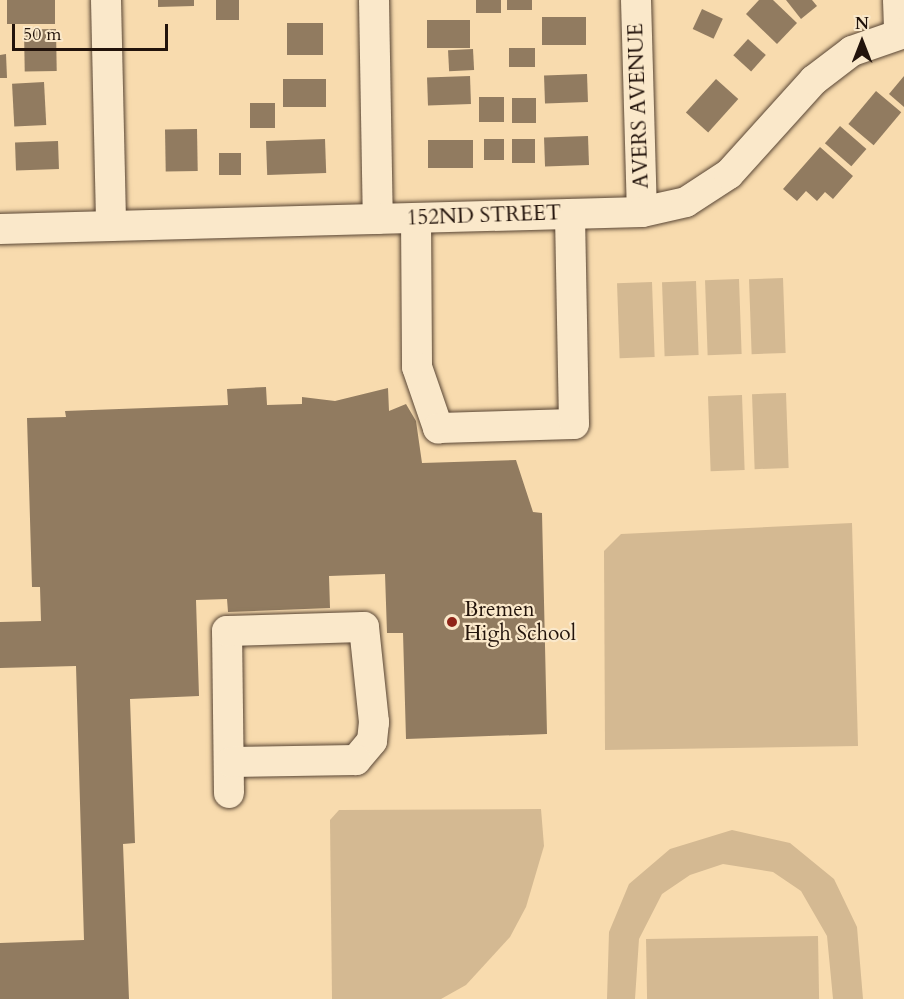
<!DOCTYPE html>
<html>
<head>
<meta charset="utf-8">
<style>
  body { margin:0 }
  #map { position:relative; width:904px; height:999px; overflow:hidden; background:#f8dbae; font-family:Cardo,serif }
  div>[style] { position:absolute }
  .green>* { inset:0; background:#d4b992; transform-origin:0 0 }
  .building>* { inset:0; background:#917b60; transform-origin:0 0 }
  .roads { filter:drop-shadow(0 0 2px #584534) drop-shadow(0 0 2px #584534) }
  .minor>* { height:30px; margin:-15px; padding:0 15px; transform-origin:15px; border-radius:15px; background:#fae8ca }
  .dots>* { width:16px; height:16px; translate:-50% -50%; box-sizing:border-box; border:3px solid #fae8ca; border-radius:50% }
  span { translate:-50% -50%; white-space:nowrap; text-align:center; line-height:1.15; -webkit-text-stroke:4.5px #fae8ca; paint-order:stroke }
  .street-label { font-size:21px; color:#22130b }
  .poi-label { font-size:21px; color:#22130b }
  .left { translate:0 -50%; text-align:left }
  .north { position:absolute; left:832px; top:12px; width:60px; height:60px; -webkit-text-stroke:4px #fae8ca; paint-order:stroke; rotate:0deg; font-size:16px; font-weight:700; line-height:24px; text-align:center; color:#22130b }
  .north::after { content:''; display:block; margin:auto; width:21px; height:27px; background:#22130b; clip-path:polygon(50% 0,100% 100%,50% 72%,0 100%) }
  .scale { position:absolute; left:12px; top:24px; width:156px; height:27px; box-sizing:border-box; border:3px solid #22130b; border-top:0; padding-left:8px; font-size:18px; line-height:21px; white-space:nowrap; color:#22130b; -webkit-text-stroke:4px #fae8ca; paint-order:stroke }
</style>
</head>
<body>
<div id="map">
  <div class="green">
    <div style="left:783px;top:278px;width:75px;height:34px;rotate:88deg"></div>
    <div style="left:739px;top:279px;width:75px;height:34px;rotate:88deg"></div>
    <div style="left:696px;top:281px;width:74px;height:34px;rotate:88deg"></div>
    <div style="left:652px;top:282px;width:75px;height:35px;rotate:88deg"></div>
    <div style="left:786px;top:393px;width:75px;height:34px;rotate:88deg"></div>
    <div style="left:742px;top:395px;width:75px;height:34px;rotate:88deg"></div>
    <div style="clip-path:polygon(852px 523px,858px 746px,605px 750px,604px 551px,621px 534px)"></div>
    <div style="clip-path:polygon(541px 809px,544px 846px,526px 907px,510px 937px,466px 985px,441px 999px,332px 999px,330px 820px,339px 810px)"></div>
    <div style="clip-path:polygon(732px 830px,790px 843px,834px 879px,857px 927px,863px 999px,833px 999px,827px 936px,801px 891px,773px 872px,723px 864px,690px 875px,662px 894px,639px 939px,635px 999px,607px 999px,609px 932px,629px 884px,670px 849px)"></div>
    <div style="left:818px;top:936px;width:63px;height:172px;rotate:89deg"></div>
  </div>
  <div class="building">
    <div style="left:7px;top:0;width:48px;height:24px"></div>
    <div style="clip-path:polygon(158px 0,194px 0,194px 6px,158px 7px)"></div>
    <div style="left:216px;top:0;width:23px;height:20px"></div>
    <div style="left:476px;top:0;width:25px;height:13px"></div>
    <div style="left:507px;top:0;width:25px;height:10px"></div>
    <div style="clip-path:polygon(759px 0,773px 0,797px 23px,777px 44px,746px 14px)"></div>
    <div style="clip-path:polygon(786px 0,812px 0,817px 6px,801px 19px)"></div>
    <div style="left:702px;top:9px;width:23px;height:22px;rotate:25deg"></div>
    <div style="left:586px;top:17px;width:28px;height:44px;rotate:90deg"></div>
    <div style="left:470px;top:20px;width:28px;height:43px;rotate:90deg"></div>
    <div style="left:287px;top:23px;width:36px;height:32px"></div>
    <div style="left:56px;top:29px;width:42px;height:32px;rotate:89deg"></div>
    <div style="left:748px;top:39px;width:24px;height:22px;rotate:42deg"></div>
    <div style="left:509px;top:48px;width:26px;height:19px"></div>
    <div style="left:473px;top:49px;width:21px;height:25px;rotate:87deg"></div>
    <div style="clip-path:polygon(6px 54px,7px 78px,0 78px,0 55px)"></div>
    <div style="left:587px;top:74px;width:28px;height:43px;rotate:88deg"></div>
    <div style="left:470px;top:76px;width:28px;height:43px;rotate:88deg"></div>
    <div style="clip-path:polygon(904px 76px,904px 107px,889px 94px)"></div>
    <div style="left:326px;top:79px;width:28px;height:43px;rotate:90deg"></div>
    <div style="left:716px;top:79px;width:30px;height:45px;rotate:42deg"></div>
    <div style="left:44px;top:82px;width:43px;height:32px;rotate:87deg"></div>
    <div style="left:876px;top:91px;width:33px;height:43px;rotate:40deg"></div>
    <div style="left:504px;top:97px;width:25px;height:25px;rotate:90deg"></div>
    <div style="left:512px;top:98px;width:24px;height:25px"></div>
    <div style="left:250px;top:103px;width:25px;height:25px"></div>
    <div style="left:840px;top:126px;width:35px;height:23px;rotate:41deg"></div>
    <div style="left:197px;top:129px;width:42px;height:32px;rotate:89deg"></div>
    <div style="left:588px;top:136px;width:29px;height:44px;rotate:88deg"></div>
    <div style="left:325px;top:139px;width:34px;height:59px;rotate:88deg"></div>
    <div style="left:504px;top:139px;width:21px;height:20px;rotate:90deg"></div>
    <div style="left:512px;top:139px;width:23px;height:24px"></div>
    <div style="left:473px;top:140px;width:28px;height:45px;rotate:90deg"></div>
    <div style="left:58px;top:141px;width:28px;height:43px;rotate:88deg"></div>
    <div style="clip-path:polygon(820px 147px,853px 176px,833px 199px,825px 192px,817px 201px,806px 191px,797px 201px,783px 189px)"></div>
    <div style="left:219px;top:153px;width:22px;height:22px"></div>
    <div style="clip-path:polygon(266px 387px,267px 405px,302px 404px,302px 397px,335px 401px,388px 388px,389px 411px,406px 404px,416px 421px,422px 463px,516px 460px,533px 512px,542px 513px,547px 734px,406px 739px,403px 633px,387px 633px,385px 574px,329px 576px,330px 608px,228px 612px,227px 599px,196px 600px,199px 696px,130px 699px,135px 843px,123px 844px,129px 999px,0 999px,0 943px,84px 940px,76px 666px,0 668px,0 622px,41px 621px,40px 587px,32px 587px,27px 418px,66px 417px,65px 411px,228px 405px,227px 389px)"></div>
  </div>
  <div class="roads">
    <div class="minor">
      <div style="left:106px;top:0;width:226px;rotate:88.7deg"></div>
      <div style="left:374px;top:0;width:219px;rotate:89deg"></div>
      <div style="left:636px;top:0;width:212px;rotate:88.4deg"></div>
      <div style="left:898px;top:0;width:33px;rotate:88deg"></div>
      <div style="left:416px;top:218px;width:149px;rotate:89.6deg"></div>
      <div style="left:417px;top:367px;width:65px;rotate:71deg"></div>
      <div style="left:438px;top:428px;width:136px;rotate:-1.7deg"></div>
      <div style="left:574px;top:424px;width:210px;rotate:-91.1deg"></div>
      <div style="left:0;top:229px;width:642px;rotate:-1.52deg"></div>
      <div style="left:642px;top:212px;width:45px;rotate:-12.8deg"></div>
      <div style="left:686px;top:202px;width:51px;rotate:-33.1deg"></div>
      <div style="left:729px;top:174px;width:127px;rotate:-47.9deg"></div>
      <div style="left:814px;top:80px;width:48px;rotate:-37.3deg"></div>
      <div style="left:852px;top:51px;width:55px;rotate:-19.1deg"></div>
      <div style="left:229px;top:793px;width:162px;rotate:-90.7deg"></div>
      <div style="left:227px;top:631px;width:137px;rotate:-1.7deg"></div>
      <div style="left:364px;top:627px;width:96px;rotate:84deg"></div>
      <div style="left:374px;top:722px;width:19px;rotate:96deg"></div>
      <div style="left:372px;top:741px;width:25px;rotate:130deg"></div>
      <div style="left:356px;top:760px;width:125px;rotate:179.1deg"></div>
    </div>
  </div>
  <div class="dots">
    <div style="left:452px;top:622px;background:#8f2418"></div>
  </div>
  <div class="street-label">
    <span style="left:639px;top:106px;rotate:-92deg">AVERS AVENUE</span>
    <span style="left:484px;top:216px;rotate:-2deg">152ND STREET</span>
  </div>
  <div class="poi-label">
    <span class="left" style="left:464px;top:622px">Bremen<br>High School</span>
  </div>
  <div class="north">N</div>
  <div class="scale">50 m</div>
</div>
</body>
</html>
